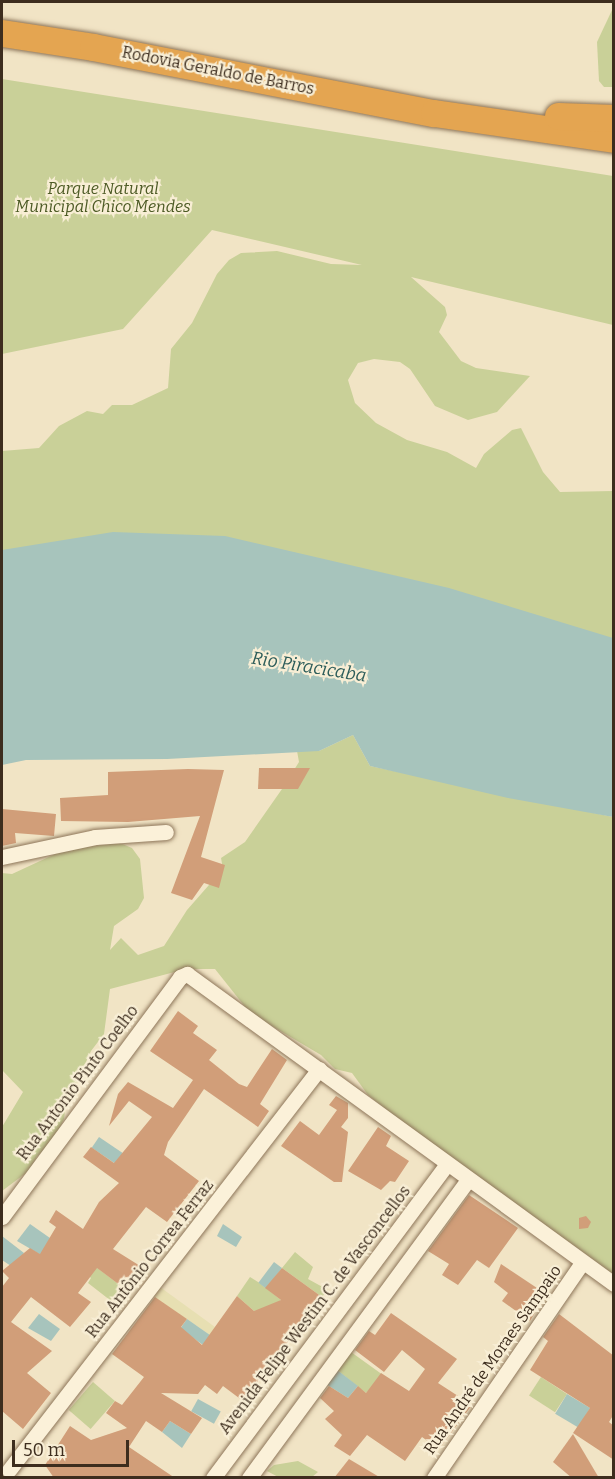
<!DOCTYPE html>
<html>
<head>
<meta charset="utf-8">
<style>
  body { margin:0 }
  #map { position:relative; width:615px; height:1479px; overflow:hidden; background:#f1e4c5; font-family:Bitter,serif }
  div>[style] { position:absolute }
  .farmland>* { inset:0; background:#e7dfb2 }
  .green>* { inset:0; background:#c9d098; transform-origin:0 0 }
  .water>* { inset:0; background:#a7c4bc; transform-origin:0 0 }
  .building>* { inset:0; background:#d19e79 }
  .roads { filter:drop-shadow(0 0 2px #8d7559) drop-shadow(0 0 2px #8d7559) }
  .street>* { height:15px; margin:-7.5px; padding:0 7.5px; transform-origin:7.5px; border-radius:7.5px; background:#fbf1d9 }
  .highway>* { height:27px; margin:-13.5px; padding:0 13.5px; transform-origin:13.5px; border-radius:13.5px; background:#e4a551 }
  span { translate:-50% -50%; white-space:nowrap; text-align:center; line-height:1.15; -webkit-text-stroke:4.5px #f8eed5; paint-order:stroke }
  .street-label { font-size:16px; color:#3d2d1e }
  .park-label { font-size:16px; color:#4c5a24; font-style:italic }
  .water-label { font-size:18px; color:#2d5d5a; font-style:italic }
  .frame { position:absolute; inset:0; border:3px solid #3d2d1e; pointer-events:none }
  .scale { position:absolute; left:12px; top:1440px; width:117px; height:27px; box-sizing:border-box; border:3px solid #3d2d1e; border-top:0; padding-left:8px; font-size:18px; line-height:21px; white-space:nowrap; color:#3d2d1e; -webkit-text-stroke:4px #f8eed5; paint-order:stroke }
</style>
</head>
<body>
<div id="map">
  <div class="farmland">
    <div style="clip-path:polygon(160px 1287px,215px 1327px,210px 1335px,153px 1296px)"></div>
  </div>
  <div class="green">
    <div style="clip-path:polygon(613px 8px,613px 87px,604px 87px,599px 81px,597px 42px)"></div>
    <div style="clip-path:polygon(2px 79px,613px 176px,613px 325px,411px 277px,445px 307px,447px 315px,439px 332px,461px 361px,476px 368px,530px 376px,497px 412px,468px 420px,435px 406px,410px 369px,400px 362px,374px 359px,358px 363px,348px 380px,355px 403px,376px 423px,407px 440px,447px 452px,476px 468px,484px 454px,512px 430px,521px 428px,543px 472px,560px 492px,613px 491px,613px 664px,2px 587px,2px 451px,39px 448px,59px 426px,87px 411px,103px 414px,112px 405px,132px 405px,168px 388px,171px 349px,192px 323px,217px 274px,229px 260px,241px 253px,277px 251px,331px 264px,362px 265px,212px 230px,123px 329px,2px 354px)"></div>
    <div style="clip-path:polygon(353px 735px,370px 766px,613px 817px,613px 1274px,393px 1115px,368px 1095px,352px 1073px,335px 1069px,321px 1055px,250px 1013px,215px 969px,186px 969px,110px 989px,104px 1034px,91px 1051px,77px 1082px,68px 1090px,64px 1119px,52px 1144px,37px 1156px,30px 1170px,2px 1191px,2px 1127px,23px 1092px,2px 1070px,2px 873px,12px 874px,66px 849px,120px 843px,132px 848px,140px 859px,144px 898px,138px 909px,114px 926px,110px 950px,121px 938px,138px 955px,164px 946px,187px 910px,223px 869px,221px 858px,245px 842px,282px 789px,299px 762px,297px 751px,319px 751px)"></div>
    <div style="clip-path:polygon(295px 1252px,313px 1267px,308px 1279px,328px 1290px,322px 1297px,282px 1268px)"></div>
    <div style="clip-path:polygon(96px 1267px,125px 1289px,115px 1304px,88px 1283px,91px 1278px,82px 1270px)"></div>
    <div style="clip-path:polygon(250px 1277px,258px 1282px,281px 1300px,269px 1309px,254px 1311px,237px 1296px)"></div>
    <div style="clip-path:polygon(344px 1347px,383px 1375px,366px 1393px,332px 1366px)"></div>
    <div style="left:541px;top:1377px;width:31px;height:22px;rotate:33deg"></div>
    <div style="left:93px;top:1382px;width:29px;height:37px;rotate:41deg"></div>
    <div style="clip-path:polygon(298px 1461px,318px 1472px,312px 1477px,280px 1478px,267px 1471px,274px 1465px)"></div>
  </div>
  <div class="water">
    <div style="clip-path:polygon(113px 532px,225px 536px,449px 588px,613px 638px,613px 817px,508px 798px,370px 766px,353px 735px,319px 751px,167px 759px,26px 760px,2px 765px,2px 550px)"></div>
    <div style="left:99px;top:1137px;width:29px;height:13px;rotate:34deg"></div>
    <div style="clip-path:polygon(30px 1224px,50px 1238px,41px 1255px,17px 1241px)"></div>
    <div style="clip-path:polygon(223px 1224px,242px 1237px,236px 1247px,217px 1236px)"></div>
    <div style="clip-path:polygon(2px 1236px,24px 1253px,14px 1268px,2px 1260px)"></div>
    <div style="left:274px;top:1262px;width:10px;height:26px;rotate:37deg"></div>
    <div style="clip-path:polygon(39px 1314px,60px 1329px,51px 1341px,28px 1328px)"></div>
    <div style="left:187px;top:1319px;width:28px;height:12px;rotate:35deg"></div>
    <div style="clip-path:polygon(332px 1366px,358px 1386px,348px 1398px,321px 1381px)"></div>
    <div style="left:567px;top:1394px;width:27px;height:23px;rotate:31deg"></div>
    <div style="left:198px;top:1399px;width:26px;height:14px;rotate:29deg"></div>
    <div style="clip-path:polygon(170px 1421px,191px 1434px,182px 1448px,162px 1432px)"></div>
  </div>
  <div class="building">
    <div style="clip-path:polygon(259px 768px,310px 768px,298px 789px,258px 789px)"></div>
    <div style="clip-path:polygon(188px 769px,224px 770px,201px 857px,225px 865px,219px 888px,204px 883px,192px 900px,171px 893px,200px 816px,128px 822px,61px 821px,60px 798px,108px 795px,108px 772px)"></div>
    <div style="clip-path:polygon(2px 809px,56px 814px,54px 836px,15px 833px,16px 843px,2px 846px)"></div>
    <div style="clip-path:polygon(178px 1011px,198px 1026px,193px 1033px,217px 1050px,209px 1060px,239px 1084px,247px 1087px,272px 1049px,287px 1060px,260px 1104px,269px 1111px,258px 1127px,204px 1089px,168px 1142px,164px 1155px,199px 1181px,167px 1222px,146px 1207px,113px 1249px,145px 1269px,125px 1289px,97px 1268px,78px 1293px,91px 1302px,70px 1327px,31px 1297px,11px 1322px,52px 1351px,27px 1373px,51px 1393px,23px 1429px,2px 1411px,2px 1287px,9px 1278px,2px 1271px,30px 1248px,40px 1254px,56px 1227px,49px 1222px,56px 1210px,83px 1229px,99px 1202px,119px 1183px,83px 1157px,91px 1147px,114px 1163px,152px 1117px,129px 1101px,109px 1126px,118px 1094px,128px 1082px,173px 1108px,193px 1080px,150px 1051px)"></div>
    <div style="clip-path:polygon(336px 1096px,348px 1103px,348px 1118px,341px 1127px,348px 1132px,342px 1182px,334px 1182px,281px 1146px,300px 1121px,319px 1135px,337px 1110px,329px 1105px)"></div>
    <div style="clip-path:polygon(378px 1127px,391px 1136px,386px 1146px,409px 1161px,395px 1182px,390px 1181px,381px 1190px,348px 1171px)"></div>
    <div style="clip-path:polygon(469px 1195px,518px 1228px,489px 1268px,477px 1260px,458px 1285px,442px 1275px,449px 1264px,428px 1251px)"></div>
    <div style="clip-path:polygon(586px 1216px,591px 1222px,588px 1228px,579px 1229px,579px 1218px)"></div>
    <div style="clip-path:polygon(501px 1264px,546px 1294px,530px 1321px,502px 1301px,508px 1293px,494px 1282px)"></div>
    <div style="clip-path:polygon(282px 1268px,322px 1297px,243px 1401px,223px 1386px,217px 1394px,205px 1385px,198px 1394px,161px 1393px,202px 1418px,191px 1434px,170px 1421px,162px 1432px,146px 1421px,129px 1447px,175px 1478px,54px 1478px,45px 1465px,70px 1426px,91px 1440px,127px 1428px,106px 1413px,115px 1401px,122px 1405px,144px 1377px,112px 1354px,155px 1297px,187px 1319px,181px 1327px,202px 1345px,237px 1296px,254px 1311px,281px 1300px,265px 1288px)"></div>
    <div style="clip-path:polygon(391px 1313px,457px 1359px,438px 1383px,472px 1405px,439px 1449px,422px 1437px,405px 1461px,367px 1435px,350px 1456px,334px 1446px,342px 1435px,325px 1419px,334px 1411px,320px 1398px,329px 1386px,348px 1398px,358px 1386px,366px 1393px,381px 1373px,409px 1391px,425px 1369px,402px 1350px,384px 1372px,355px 1350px,369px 1331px,375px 1335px)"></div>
    <div style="clip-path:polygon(559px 1314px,614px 1356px,614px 1414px,609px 1422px,614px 1426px,614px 1460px,573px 1433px,590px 1408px,530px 1370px,548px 1341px,543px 1337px)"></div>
    <div style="clip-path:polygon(573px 1434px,599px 1478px,572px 1478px,553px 1462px)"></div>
    <div style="clip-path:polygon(349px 1459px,381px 1478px,334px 1478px)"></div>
  </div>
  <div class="roads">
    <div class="street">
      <div style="left:2px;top:857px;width:95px;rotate:-12.1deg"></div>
      <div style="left:95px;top:837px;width:71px;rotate:-4deg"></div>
      <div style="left:2px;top:1217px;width:299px;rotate:-53.4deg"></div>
      <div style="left:180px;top:977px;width:8px;rotate:-23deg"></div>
      <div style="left:187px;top:974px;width:528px;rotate:35.98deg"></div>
      <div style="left:9px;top:1470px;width:507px;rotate:-52.29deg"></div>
      <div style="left:213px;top:1478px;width:390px;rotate:-53.3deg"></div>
      <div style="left:249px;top:1478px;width:370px;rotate:-53.7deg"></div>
      <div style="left:434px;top:1478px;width:261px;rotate:-55.5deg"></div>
    </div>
    <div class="highway">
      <div style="left:2px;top:33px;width:92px;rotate:8.7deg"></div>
      <div style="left:93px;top:47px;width:347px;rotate:11deg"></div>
      <div style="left:434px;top:113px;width:182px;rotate:8.2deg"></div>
      <div style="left:558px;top:116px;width:56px;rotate:2deg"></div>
    </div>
  </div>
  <div class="street-label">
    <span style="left:218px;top:71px;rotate:11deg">Rodovia Geraldo de Barros</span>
    <span style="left:78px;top:1083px;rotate:-53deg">Rua Antonio Pinto Coelho</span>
    <span style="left:150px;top:1259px;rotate:-52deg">Rua Antônio Correa Ferraz</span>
    <span style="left:315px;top:1310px;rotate:-53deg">Avenida Felipe Westim C. de Vasconcellos</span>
    <span style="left:493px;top:1360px;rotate:-55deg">Rua André de Moraes Sampaio</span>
  </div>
  <div class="park-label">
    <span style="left:103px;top:198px">Parque Natural<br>Municipal Chico Mendes</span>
  </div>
  <div class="water-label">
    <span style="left:309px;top:667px;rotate:9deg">Rio Piracicaba</span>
  </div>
  <div class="frame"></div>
  <div class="scale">50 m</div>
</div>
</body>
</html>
